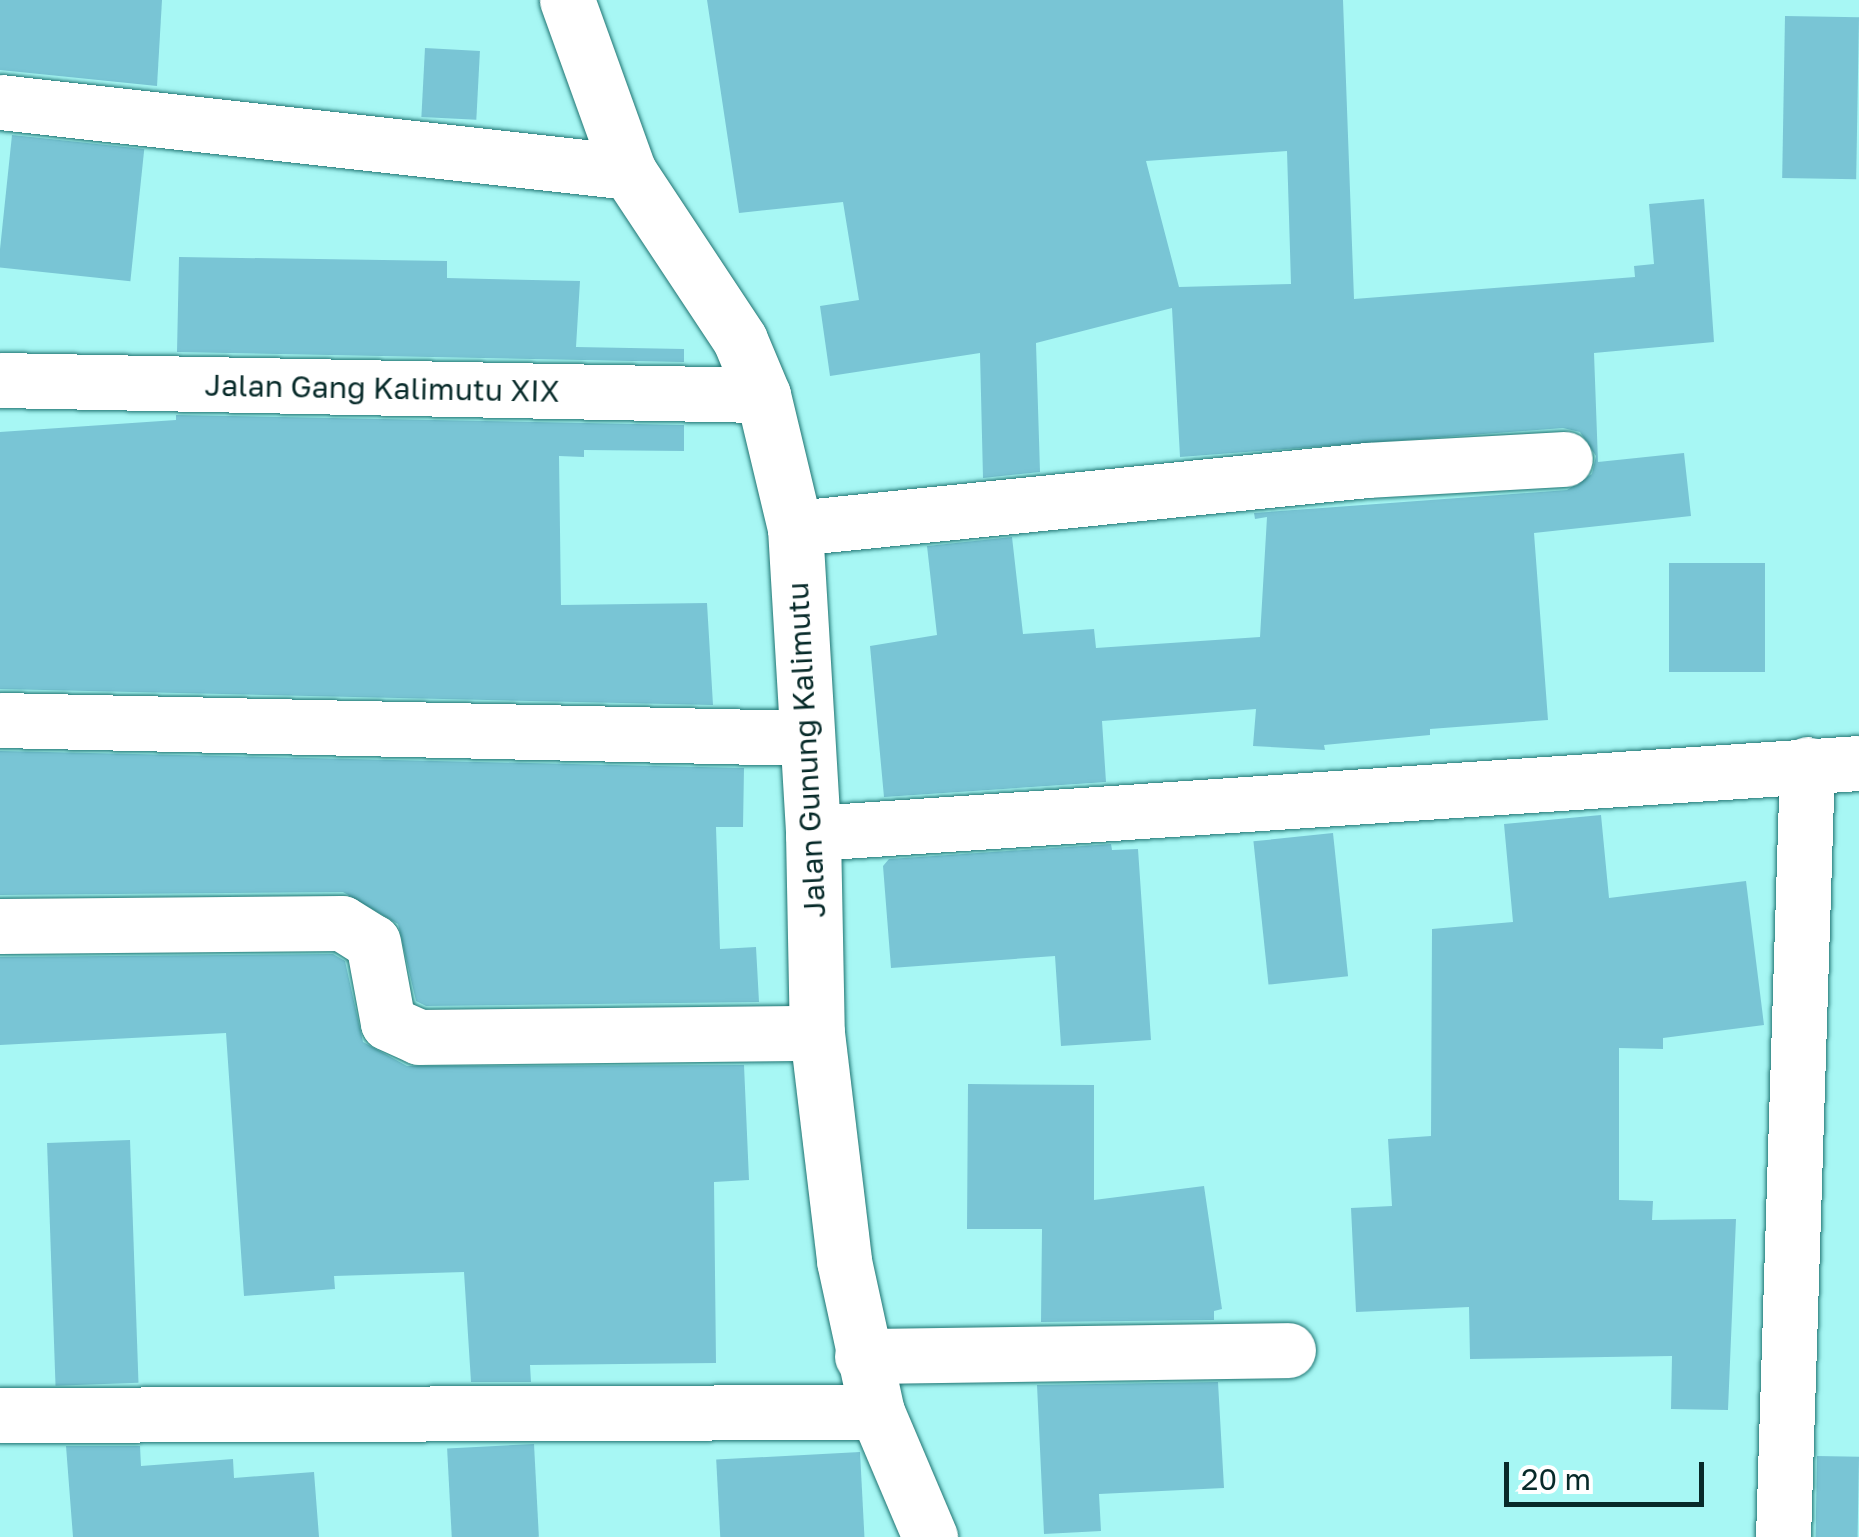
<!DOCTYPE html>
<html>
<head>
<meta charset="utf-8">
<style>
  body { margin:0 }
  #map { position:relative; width:1859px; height:1537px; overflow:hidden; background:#a7f7f4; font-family:"Golos Text",sans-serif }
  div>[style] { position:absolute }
  .building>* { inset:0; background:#79c5d5; transform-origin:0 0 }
  .roads { filter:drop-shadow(0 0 2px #1f7472) drop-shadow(0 0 2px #1f7472) }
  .street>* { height:55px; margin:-27.5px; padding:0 27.5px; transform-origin:27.5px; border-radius:27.5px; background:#fff }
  span { translate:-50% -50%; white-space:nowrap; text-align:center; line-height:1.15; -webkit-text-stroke:8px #fff; paint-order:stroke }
  .street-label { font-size:30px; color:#072a29 }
  .scale { position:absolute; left:1504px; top:1462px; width:200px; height:45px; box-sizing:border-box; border:5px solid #072a29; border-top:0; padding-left:12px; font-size:30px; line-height:35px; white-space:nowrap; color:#072a29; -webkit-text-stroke:8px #fff; paint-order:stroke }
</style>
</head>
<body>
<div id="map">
  <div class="building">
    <div style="clip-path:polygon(0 0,162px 0,157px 86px,0 70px)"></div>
    <div style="clip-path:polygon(evenodd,707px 0,1343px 0,1354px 299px,1635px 277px,1634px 266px,1654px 264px,1649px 204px,1704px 199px,1714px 342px,1594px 353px,1598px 462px,1684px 453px,1691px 516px,1534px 533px,1548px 720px,1430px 729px,1430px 735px,1324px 745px,1325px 750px,1253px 746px,1256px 709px,1102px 721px,1106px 782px,884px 797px,870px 646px,937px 635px,927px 546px,1012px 537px,1023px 634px,1094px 629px,1096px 648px,1260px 637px,1267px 517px,1255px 519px,1254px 513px,1567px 490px,1592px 474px,1596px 456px,1580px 432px,1563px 428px,1180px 457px,1172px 308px,1036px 343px,1040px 472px,983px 478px,980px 353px,830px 376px,820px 306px,859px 300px,843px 202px,739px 213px,707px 0,1287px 151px,1291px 284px,1179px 287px,1146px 161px,1287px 151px)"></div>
    <div style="left:1785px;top:16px;width:74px;height:162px;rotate:1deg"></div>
    <div style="left:425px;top:48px;width:55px;height:69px;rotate:3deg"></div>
    <div style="left:12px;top:135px;width:133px;height:133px;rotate:6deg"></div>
    <div style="clip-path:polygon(179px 257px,447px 261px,447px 278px,580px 281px,576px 347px,684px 349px,684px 362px,177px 352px)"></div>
    <div style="clip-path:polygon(176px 415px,684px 425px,684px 451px,584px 450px,584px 457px,559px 456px,561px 605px,707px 603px,713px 705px,0 689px,0 432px,176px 420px)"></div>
    <div style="left:1669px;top:563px;width:96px;height:109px"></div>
    <div style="clip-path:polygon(0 751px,744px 768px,743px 827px,716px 827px,720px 949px,756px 947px,759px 1002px,426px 1006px,416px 1001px,398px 924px,343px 892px,0 895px)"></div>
    <div style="clip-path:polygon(1601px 815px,1609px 898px,1746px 881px,1764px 1025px,1663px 1038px,1663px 1049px,1619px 1048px,1619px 1200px,1653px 1201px,1652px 1220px,1736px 1219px,1728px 1410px,1671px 1409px,1672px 1356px,1470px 1359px,1469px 1307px,1356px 1312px,1351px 1208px,1392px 1206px,1388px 1139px,1431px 1136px,1432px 929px,1513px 922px,1504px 824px)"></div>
    <div style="left:1333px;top:833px;width:144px;height:80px;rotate:84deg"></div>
    <div style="clip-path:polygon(1111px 844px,1112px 850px,1138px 849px,1151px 1040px,1061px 1046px,1055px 956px,891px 968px,883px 866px,889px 859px)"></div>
    <div style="clip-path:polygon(333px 954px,345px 961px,363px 1042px,407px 1066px,744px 1065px,749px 1180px,714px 1182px,716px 1363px,530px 1365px,531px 1382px,471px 1382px,464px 1272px,334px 1276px,335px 1289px,244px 1296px,226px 1033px,0 1045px,0 957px)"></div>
    <div style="clip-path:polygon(968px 1084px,1094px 1085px,1094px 1200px,1204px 1186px,1222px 1309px,1214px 1311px,1214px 1320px,1041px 1322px,1042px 1229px,967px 1229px)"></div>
    <div style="left:130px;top:1140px;width:243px;height:83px;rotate:88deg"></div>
    <div style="clip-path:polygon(1218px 1382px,1224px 1488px,1099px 1494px,1101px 1531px,1044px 1534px,1037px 1385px)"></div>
    <div style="left:534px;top:1444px;width:93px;height:87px;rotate:87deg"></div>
    <div style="clip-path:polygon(66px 1446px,140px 1446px,141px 1466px,233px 1459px,234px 1478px,314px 1472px,319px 1537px,73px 1537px)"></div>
    <div style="left:860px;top:1452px;width:85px;height:144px;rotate:87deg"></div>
    <div style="left:1817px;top:1456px;width:42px;height:81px;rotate:1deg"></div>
  </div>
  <div class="roads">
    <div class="street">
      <div style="left:567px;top:0;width:183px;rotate:70.2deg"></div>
      <div style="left:629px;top:172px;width:201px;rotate:56.5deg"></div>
      <div style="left:740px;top:340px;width:60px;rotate:67.3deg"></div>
      <div style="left:763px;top:395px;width:137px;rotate:76.5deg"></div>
      <div style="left:795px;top:528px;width:306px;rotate:86.6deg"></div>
      <div style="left:813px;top:833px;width:200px;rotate:88.9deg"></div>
      <div style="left:817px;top:1033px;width:230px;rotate:83.2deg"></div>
      <div style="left:844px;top:1261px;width:155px;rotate:77.7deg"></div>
      <div style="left:877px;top:1412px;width:136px;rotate:67deg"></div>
      <div style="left:0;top:102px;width:633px;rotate:6.35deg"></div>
      <div style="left:0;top:380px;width:763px;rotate:1.13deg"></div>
      <div style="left:795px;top:528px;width:575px;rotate:-5.79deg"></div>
      <div style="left:1367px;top:470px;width:198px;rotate:-3.2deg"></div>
      <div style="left:0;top:720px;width:805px;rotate:1.28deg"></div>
      <div style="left:813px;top:833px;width:1048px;rotate:-3.83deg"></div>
      <div style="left:0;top:926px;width:342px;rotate:-0.5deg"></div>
      <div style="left:342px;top:923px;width:36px;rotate:32deg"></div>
      <div style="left:373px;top:942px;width:82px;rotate:79.5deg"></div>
      <div style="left:388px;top:1023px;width:34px;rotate:24deg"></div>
      <div style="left:419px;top:1037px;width:398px;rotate:-0.6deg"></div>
      <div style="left:862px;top:1356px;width:426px;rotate:-0.8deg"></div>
      <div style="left:0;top:1415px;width:877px;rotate:-0.2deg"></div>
      <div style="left:1783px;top:1537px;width:773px;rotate:-88.22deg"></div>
    </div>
  </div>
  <div class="street-label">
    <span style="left:382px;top:388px;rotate:1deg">Jalan Gang Kalimutu XIX</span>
    <span style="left:806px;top:750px;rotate:-93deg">Jalan Gunung Kalimutu</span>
  </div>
  <div class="scale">20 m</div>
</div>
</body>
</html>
